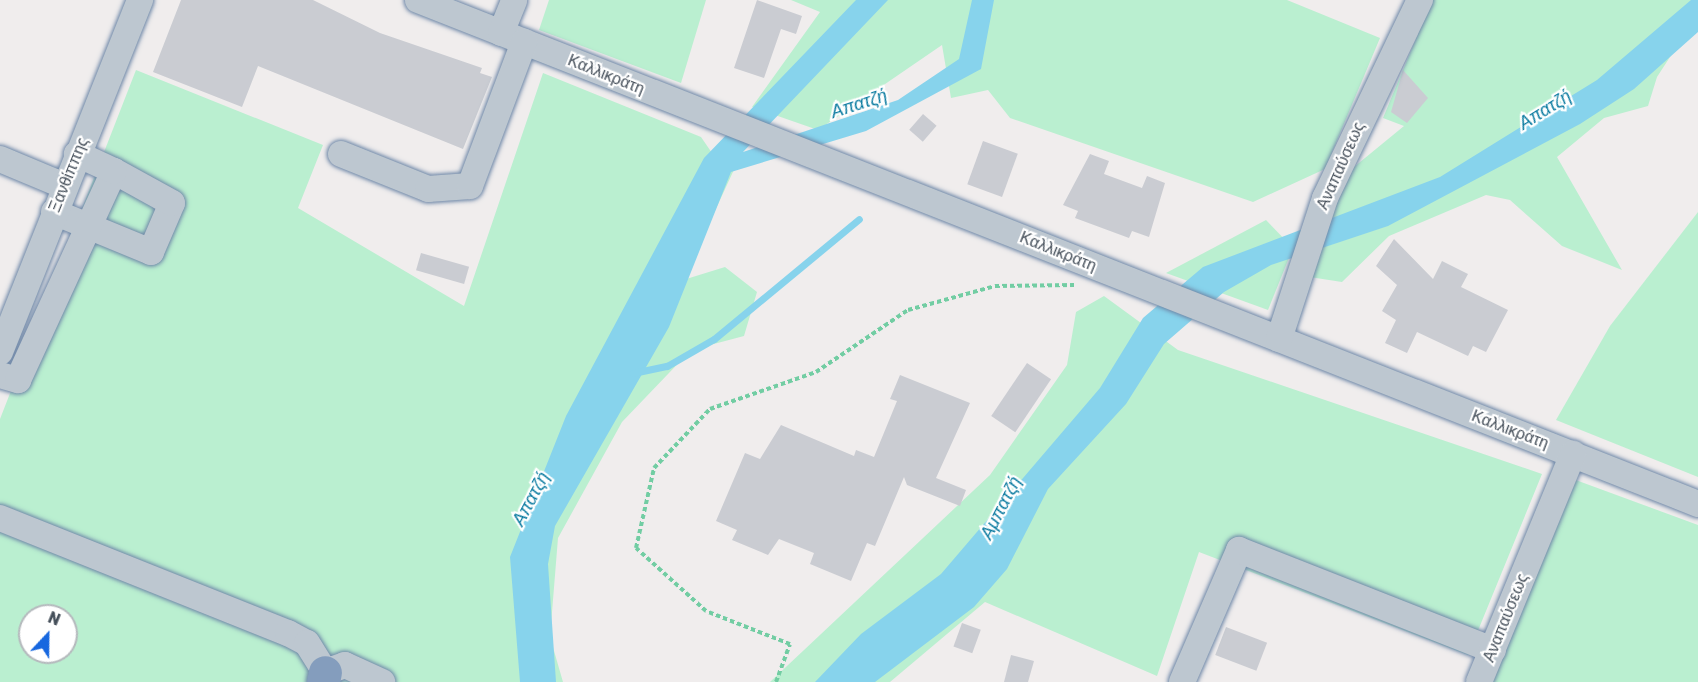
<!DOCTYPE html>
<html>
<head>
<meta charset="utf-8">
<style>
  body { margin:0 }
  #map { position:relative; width:1698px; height:682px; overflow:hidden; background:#f0eded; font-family:Rubik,sans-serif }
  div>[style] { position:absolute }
  .green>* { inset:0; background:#baefd0 }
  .water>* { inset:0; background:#87d3ec }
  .stream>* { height:7px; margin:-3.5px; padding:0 3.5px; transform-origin:3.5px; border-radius:3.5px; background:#87d3ec }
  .building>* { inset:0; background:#caccd2; transform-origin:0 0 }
  .path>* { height:4px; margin-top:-2px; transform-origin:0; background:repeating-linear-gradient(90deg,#72cda3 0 4.5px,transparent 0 7.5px) }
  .roads { filter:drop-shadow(0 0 2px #6f88a8) drop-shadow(0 0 2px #6f88a8) }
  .minor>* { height:26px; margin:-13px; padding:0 13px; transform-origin:13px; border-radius:13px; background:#bdc7d0 }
  .highway>* { height:33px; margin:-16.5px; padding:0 16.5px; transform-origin:16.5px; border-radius:16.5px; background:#849dbd }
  span { translate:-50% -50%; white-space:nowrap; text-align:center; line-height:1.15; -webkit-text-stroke:4.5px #fff; paint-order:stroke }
  .street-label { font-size:16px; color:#454f5a }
  .water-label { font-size:18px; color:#0b7ba0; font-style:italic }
  .north { position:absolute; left:18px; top:604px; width:60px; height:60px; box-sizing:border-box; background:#fff; border:2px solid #b5b9bd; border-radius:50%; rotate:22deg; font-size:16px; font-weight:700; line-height:24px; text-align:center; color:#454f5a }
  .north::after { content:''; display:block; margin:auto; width:21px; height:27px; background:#1767df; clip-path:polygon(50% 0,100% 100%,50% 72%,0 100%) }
</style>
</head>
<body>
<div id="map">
  <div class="green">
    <div style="clip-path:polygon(549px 0,706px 0,681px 83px,539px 30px)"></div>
    <div style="clip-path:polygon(791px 0,1287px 0,1380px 38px,1325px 169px,1253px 202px,1010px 118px,988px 90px,951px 98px,942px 45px,818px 130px,752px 107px,820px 12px)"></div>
    <div style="clip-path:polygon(1432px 0,1698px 0,1694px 20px,1657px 77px,1648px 106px,1604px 118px,1557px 157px,1622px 270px,1562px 246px,1510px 200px,1486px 195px,1389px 236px,1342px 282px,1303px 276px,1354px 167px,1404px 126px,1383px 118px)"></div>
    <div style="clip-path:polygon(evenodd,136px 70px,323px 145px,298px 208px,464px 306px,543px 73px,701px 137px,712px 153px,738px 161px,683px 280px,725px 267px,757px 292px,744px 336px,691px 350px,622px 422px,558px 538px,550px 637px,563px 682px,0 682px,0 419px,136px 70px,30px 616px,66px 616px,66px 652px,30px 652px,30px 616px)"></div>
    <div style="clip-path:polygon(1698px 212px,1698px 477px,1556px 420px,1610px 326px)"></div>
    <div style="clip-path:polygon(1266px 220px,1293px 248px,1268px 310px,1166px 273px)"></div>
    <div style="clip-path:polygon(1104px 296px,1178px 350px,1542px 474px,1468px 655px,1199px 552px,1157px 676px,985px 602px,890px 682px,770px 682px,990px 475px,1067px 365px,1076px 312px)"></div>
    <div style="clip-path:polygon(1573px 479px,1698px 525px,1698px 682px,1493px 682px)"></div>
  </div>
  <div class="water">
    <div style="clip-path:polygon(856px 0,888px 0,743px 152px,898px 100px,959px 59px,972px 0,994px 0,981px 69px,866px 131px,731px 172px,669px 327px,555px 526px,548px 564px,556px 682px,520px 682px,510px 557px,566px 416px,704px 158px)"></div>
    <div style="clip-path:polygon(1691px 0,1698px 0,1698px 32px,1634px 89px,1580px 124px,1388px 226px,1271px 265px,1224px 292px,1164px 344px,1126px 404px,1048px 489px,1007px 569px,974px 607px,875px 682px,815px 682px,861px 634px,941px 574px,1100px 388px,1143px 318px,1203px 267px,1440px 177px,1597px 80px)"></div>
  </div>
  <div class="stream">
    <div style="left:633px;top:373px;width:35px;rotate:-12deg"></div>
    <div style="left:667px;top:366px;width:54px;rotate:-29.9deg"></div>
    <div style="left:714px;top:339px;width:188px;rotate:-39.6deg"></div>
  </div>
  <div class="building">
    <div style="clip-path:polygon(181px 0,313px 0,380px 33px,482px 68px,480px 73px,492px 77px,463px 149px,258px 66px,242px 107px,153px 72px)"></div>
    <div style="clip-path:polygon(757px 0,802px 16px,796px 34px,781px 29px,764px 78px,734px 68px)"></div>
    <div style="clip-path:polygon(1403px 70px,1428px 98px,1407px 123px,1391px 112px)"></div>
    <div style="left:923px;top:114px;width:18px;height:21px;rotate:41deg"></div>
    <div style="left:983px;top:141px;width:37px;height:46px;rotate:20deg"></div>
    <div style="clip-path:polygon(1090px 154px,1109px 161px,1104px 174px,1142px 188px,1147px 176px,1165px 183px,1149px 237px,1132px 231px,1129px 238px,1075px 218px,1078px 211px,1063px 205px)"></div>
    <div style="clip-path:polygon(1394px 239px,1433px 279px,1442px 261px,1468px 274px,1461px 287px,1508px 310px,1486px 352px,1473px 346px,1468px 356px,1417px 332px,1407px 353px,1385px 343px,1396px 320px,1382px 311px,1397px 285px,1376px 266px)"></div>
    <div style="left:421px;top:253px;width:50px;height:18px;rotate:16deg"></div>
    <div style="left:1027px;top:363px;width:29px;height:64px;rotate:34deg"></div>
    <div style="clip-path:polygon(900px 375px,970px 403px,936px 478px,966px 490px,960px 506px,907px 485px,904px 477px,875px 546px,867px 543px,851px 581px,810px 564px,814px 553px,779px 539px,768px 555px,732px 540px,737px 530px,716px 521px,745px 453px,760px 459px,781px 425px,854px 456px,856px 450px,874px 457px,897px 401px,890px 399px)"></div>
    <div style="left:962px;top:623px;width:20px;height:25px;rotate:20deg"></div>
    <div style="left:1226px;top:627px;width:44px;height:30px;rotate:21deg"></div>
    <div style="clip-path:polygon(1011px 655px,1034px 661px,1028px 682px,1004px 682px)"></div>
  </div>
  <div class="path">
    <div style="left:776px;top:682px;width:40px;rotate:-69.8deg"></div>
    <div style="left:790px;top:644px;width:90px;rotate:-158.6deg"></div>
    <div style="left:706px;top:611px;width:94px;rotate:-138deg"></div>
    <div style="left:636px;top:548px;width:82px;rotate:-77.3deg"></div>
    <div style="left:654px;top:468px;width:81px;rotate:-46.5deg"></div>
    <div style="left:710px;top:409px;width:112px;rotate:-19.2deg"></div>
    <div style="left:816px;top:372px;width:111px;rotate:-34deg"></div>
    <div style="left:908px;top:310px;width:90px;rotate:-15.4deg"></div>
    <div style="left:995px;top:286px;width:79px;rotate:-0.7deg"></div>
  </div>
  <div class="roads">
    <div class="minor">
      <div style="left:418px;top:0;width:1376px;rotate:21.49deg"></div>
      <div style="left:501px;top:33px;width:35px;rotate:-68deg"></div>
      <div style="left:341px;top:154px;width:94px;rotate:21.9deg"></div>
      <div style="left:428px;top:189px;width:42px;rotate:-4.1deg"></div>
      <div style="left:470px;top:186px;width:154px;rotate:-69.4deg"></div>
      <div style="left:0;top:159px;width:70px;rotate:22.6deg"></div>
      <div style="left:54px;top:212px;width:105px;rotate:22.4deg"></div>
      <div style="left:151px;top:252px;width:53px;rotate:-66.8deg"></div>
      <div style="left:172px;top:203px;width:66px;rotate:-151.1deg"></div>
      <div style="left:1279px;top:339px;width:148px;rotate:-71.9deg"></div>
      <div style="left:1325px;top:198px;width:220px;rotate:-64.4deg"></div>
      <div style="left:0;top:352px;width:379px;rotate:-68.3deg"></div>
      <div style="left:0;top:375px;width:19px;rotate:16deg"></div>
      <div style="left:18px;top:380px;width:230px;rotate:-65.3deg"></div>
      <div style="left:114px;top:171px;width:41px;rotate:-155.3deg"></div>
      <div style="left:0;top:518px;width:310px;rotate:21.8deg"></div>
      <div style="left:288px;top:633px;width:21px;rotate:28deg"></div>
      <div style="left:307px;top:643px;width:34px;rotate:58deg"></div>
      <div style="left:325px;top:672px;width:21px;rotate:-19deg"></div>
      <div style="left:345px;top:665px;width:41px;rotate:24.7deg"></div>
      <div style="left:1182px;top:682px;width:144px;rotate:-66.6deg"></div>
      <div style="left:1239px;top:550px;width:273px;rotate:21.5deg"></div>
      <div style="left:1479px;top:682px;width:247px;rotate:-67.6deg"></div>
    </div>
    <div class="highway">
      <div style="left:323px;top:682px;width:10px;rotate:-79deg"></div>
    </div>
  </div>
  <div class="street-label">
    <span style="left:606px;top:75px;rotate:22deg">Καλλικράτη</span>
    <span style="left:1341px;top:166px;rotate:-66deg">Αναπαύσεως</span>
    <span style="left:69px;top:175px;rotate:-68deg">Ξανθίππης</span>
    <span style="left:1058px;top:252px;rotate:22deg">Καλλικράτη</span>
    <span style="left:1510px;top:430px;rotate:21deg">Καλλικράτη</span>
    <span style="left:1506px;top:618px;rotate:-68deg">Αναπαύσεως</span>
  </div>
  <div class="water-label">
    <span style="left:859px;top:104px;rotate:-18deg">Απατζή</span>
    <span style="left:1545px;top:110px;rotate:-32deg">Απατζή</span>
    <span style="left:531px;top:499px;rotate:-62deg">Απατζή</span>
    <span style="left:1001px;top:508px;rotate:-63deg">Αμπατζή</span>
  </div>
  <div class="north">N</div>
</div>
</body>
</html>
